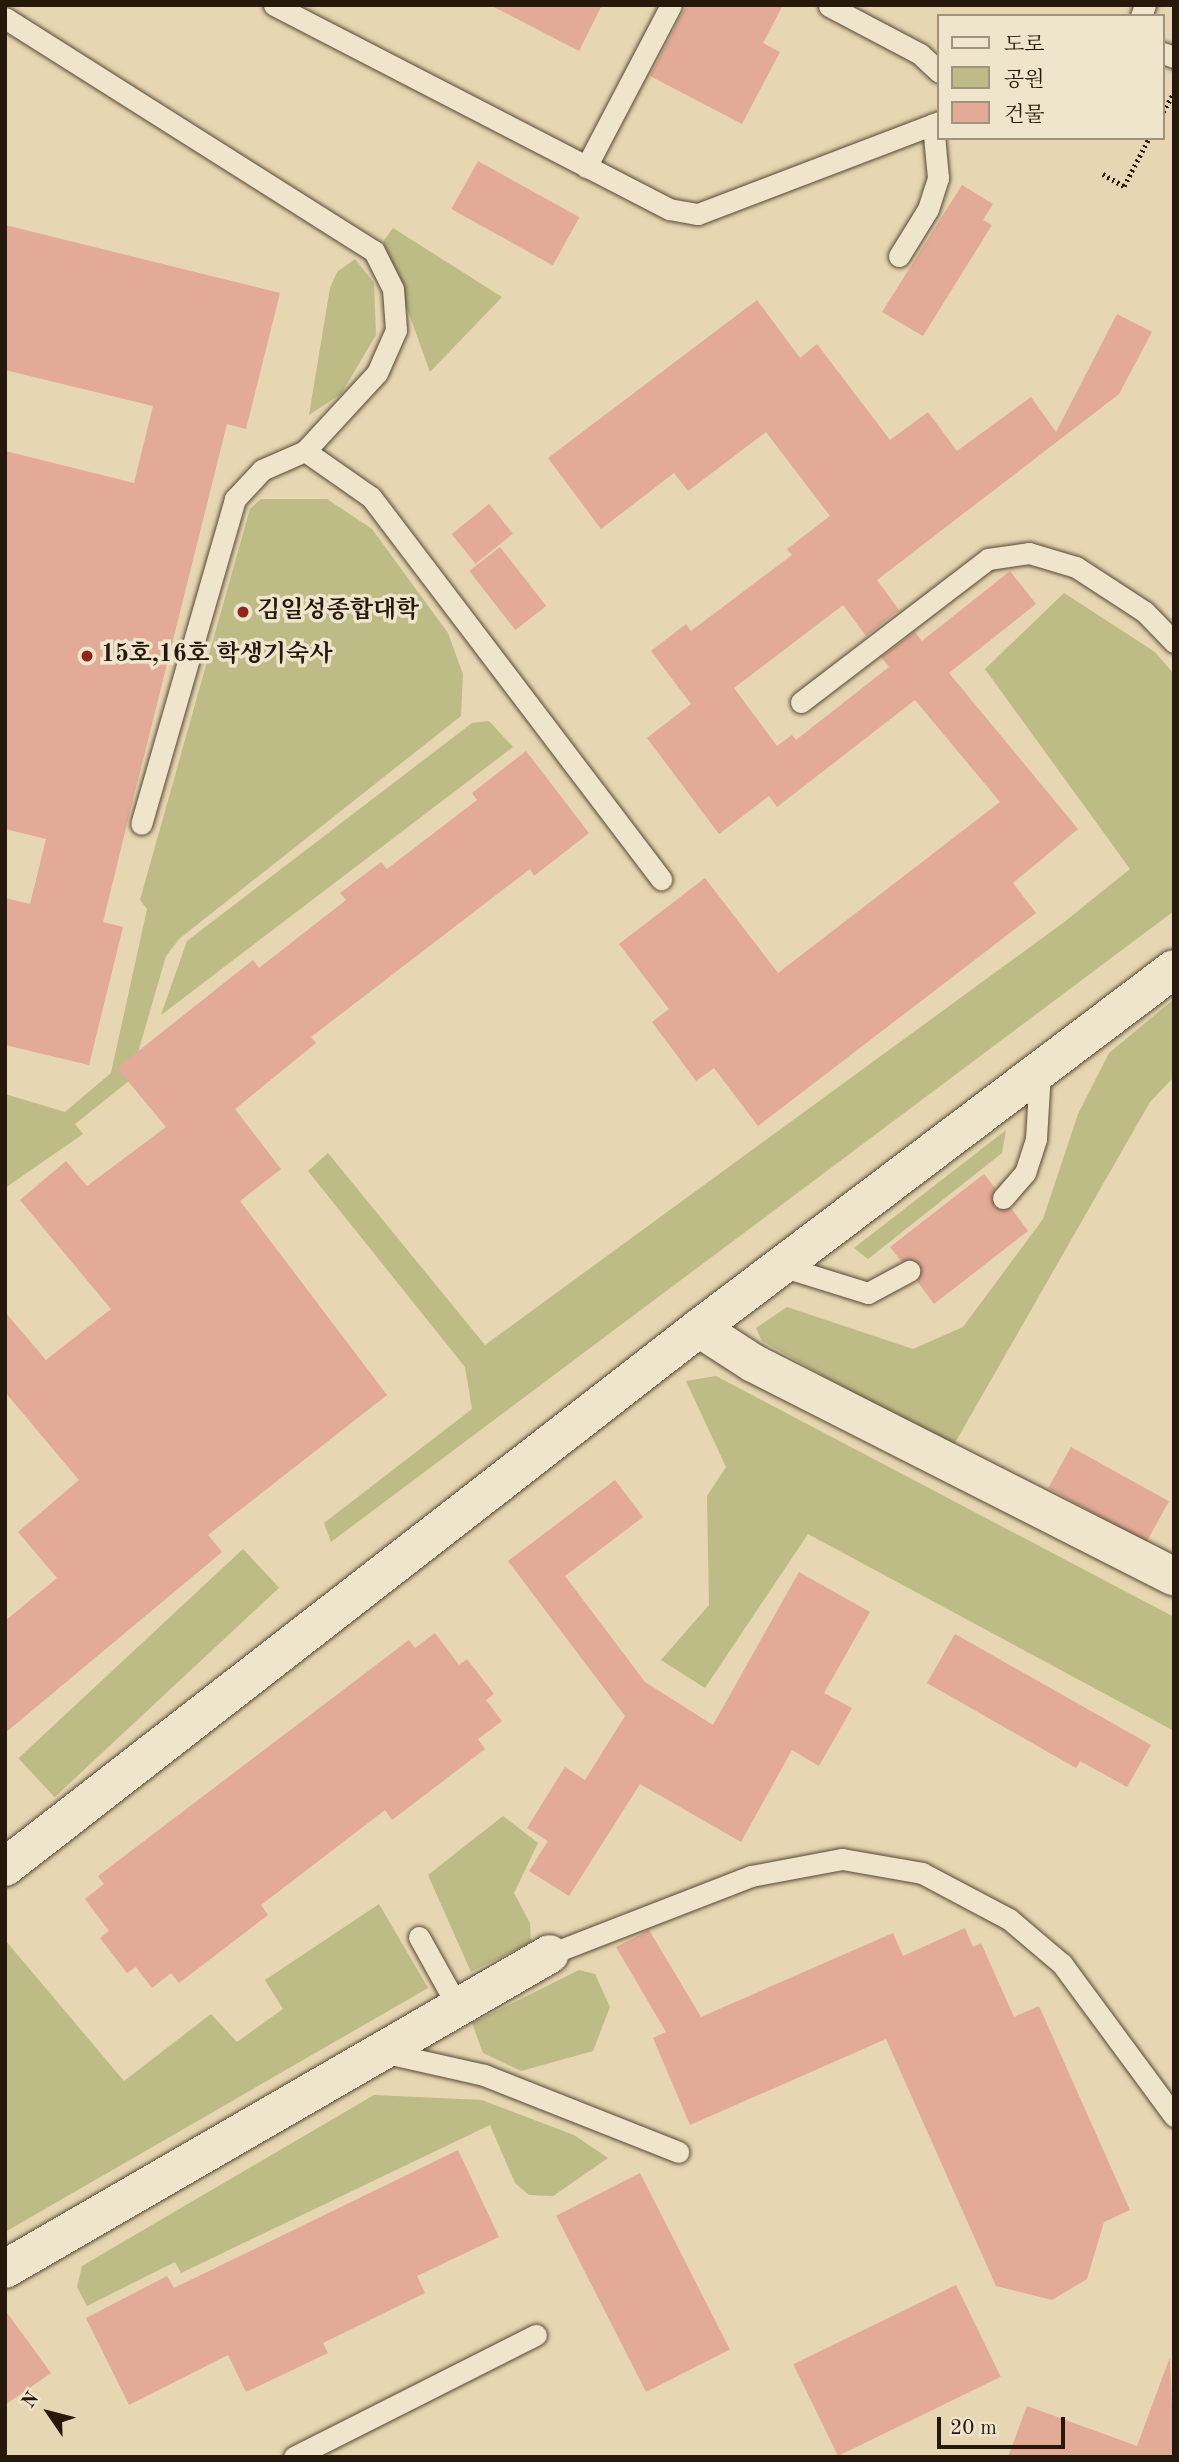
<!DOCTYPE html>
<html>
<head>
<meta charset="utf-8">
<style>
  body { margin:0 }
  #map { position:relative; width:1179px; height:2462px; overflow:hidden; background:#e6d6b1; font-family:"Old Standard TT","Noto Serif KR",serif }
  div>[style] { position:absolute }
  .green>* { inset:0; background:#bdbb86; transform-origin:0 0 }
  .building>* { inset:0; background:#e3aa97; transform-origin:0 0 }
  .path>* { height:4.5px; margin-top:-2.25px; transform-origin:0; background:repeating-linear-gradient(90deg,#26180b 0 2px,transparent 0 5.5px) }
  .roads { filter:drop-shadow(0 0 2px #564834) drop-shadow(0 0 2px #564834) }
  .lane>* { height:21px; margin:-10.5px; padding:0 10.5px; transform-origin:10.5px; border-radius:10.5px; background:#efe4cc }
  .street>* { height:38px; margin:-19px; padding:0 19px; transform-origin:19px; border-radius:19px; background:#efe4cc }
  .dots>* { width:19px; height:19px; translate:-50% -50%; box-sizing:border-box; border:4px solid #efe4cc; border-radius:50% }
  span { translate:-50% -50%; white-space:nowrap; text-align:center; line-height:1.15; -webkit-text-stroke:7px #efe4cc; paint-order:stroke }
  .poi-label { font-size:24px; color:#26180b; font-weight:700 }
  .left { translate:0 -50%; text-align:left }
  .frame { position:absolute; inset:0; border:7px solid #26180b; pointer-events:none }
  .legend { position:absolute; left:937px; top:14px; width:228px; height:126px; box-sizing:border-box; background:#efe4cc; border:2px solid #9f927f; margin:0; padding:9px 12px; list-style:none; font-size:21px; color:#26180b }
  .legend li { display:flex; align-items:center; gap:14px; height:35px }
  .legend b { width:35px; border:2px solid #9f927f }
  .north { position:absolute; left:14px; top:2378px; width:70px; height:70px; -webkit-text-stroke:5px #efe4cc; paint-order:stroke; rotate:305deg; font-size:19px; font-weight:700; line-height:28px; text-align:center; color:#26180b }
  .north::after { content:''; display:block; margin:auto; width:24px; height:32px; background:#26180b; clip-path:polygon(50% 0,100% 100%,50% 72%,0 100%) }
  .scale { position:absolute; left:937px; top:2417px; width:128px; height:32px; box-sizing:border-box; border:4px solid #26180b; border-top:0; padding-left:9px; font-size:21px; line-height:24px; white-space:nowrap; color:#26180b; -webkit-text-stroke:5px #efe4cc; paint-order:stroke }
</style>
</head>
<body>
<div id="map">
  <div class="green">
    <div style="clip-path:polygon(393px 228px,502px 297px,430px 372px,383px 242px)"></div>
    <div style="clip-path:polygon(355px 259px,374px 283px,376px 335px,341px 394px,309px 415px,330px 288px,337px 272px)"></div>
    <div style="clip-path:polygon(261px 499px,327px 499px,372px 529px,448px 633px,463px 674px,461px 716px,179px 939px,166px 956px,130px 1080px,75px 1124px,83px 1134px,5px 1188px,5px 1094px,65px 1112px,111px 1073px,147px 909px,140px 900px,250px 509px)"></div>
    <div style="clip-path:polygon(1064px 593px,1155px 652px,1174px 674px,1174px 911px,331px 1542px,324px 1523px,472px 1409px,465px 1367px,308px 1171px,328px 1153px,485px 1345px,1063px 923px,1130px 869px,985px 669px)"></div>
    <div style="clip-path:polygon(489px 721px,513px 747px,161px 1015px,187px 941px,472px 723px)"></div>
    <div style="clip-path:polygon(1174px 999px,1174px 1077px,1150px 1102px,952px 1448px,762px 1341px,756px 1328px,787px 1307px,913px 1349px,963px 1327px,1043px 1219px,1078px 1114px,1109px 1053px)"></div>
    <div style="clip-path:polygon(1006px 1130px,1002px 1153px,868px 1259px,854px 1248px)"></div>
    <div style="clip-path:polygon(716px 1376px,1174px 1617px,1174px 1731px,808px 1534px,705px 1688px,661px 1660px,709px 1605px,707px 1496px,726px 1467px,686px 1381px)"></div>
    <div style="left:243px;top:1549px;width:53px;height:307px;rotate:47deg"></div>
    <div style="clip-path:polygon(503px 1816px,538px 1843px,514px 1893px,530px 1923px,531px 1942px,471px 1972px,428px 1875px)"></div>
    <div style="clip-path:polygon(379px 1904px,428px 1988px,5px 2232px,5px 1940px,124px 2081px,211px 2014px,237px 2042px,283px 2009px,265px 1980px)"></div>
    <div style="clip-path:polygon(579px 1970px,595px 1974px,610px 2007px,593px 2051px,521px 2071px,483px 2053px,472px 2023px)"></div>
    <div style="clip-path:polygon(374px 2095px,482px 2100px,574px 2135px,608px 2158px,553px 2196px,529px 2195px,515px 2183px,490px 2125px,181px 2273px,175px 2262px,87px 2306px,77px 2287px,82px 2266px)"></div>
  </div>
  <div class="building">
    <div style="clip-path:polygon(490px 5px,602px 5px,579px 51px)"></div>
    <div style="clip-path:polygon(687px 5px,783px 5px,763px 43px,780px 52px,742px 124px,650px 76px)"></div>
    <div style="left:478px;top:161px;width:116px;height:55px;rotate:29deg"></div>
    <div style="clip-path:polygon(962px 185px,993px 204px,983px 220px,992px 225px,923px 336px,882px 312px)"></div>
    <div style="clip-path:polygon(5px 225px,280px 293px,246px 429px,227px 424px,128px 820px,103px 922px,123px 927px,89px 1065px,5px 1045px,5px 898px,30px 904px,46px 839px,5px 829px,5px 451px,134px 483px,153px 406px,5px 370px)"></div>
    <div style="clip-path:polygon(757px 300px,800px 358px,817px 344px,890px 440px,928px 412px,957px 451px,1031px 397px,1056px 432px,1117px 314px,1152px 332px,1119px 394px,877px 580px,899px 610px,866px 636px,843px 605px,734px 688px,777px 746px,792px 735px,796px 740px,889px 667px,881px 657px,915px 632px,922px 641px,1010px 571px,1036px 604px,949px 673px,1078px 829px,1013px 883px,1036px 913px,758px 1126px,714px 1068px,696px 1081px,652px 1022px,669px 1009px,619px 944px,705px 878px,778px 973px,1000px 802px,915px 700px,777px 807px,769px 796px,719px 834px,647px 738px,691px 704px,651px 651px,686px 624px,691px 631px,792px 555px,787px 549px,830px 516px,766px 432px,688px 491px,674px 473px,601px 529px,548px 458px)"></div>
    <div style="left:489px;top:504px;width:38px;height:48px;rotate:51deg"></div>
    <div style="left:500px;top:547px;width:75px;height:39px;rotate:52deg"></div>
    <div style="clip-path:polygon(526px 751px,589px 833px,534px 876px,530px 869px,311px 1037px,316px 1043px,235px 1109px,281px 1169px,240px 1201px,387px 1395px,208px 1535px,222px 1552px,5px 1733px,5px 1621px,57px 1578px,18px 1532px,79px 1480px,5px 1392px,5px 1312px,46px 1360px,111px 1309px,20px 1200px,66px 1161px,87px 1186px,166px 1127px,117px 1068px,253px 960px,259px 968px,346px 900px,340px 893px,381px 862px,387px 869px,477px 800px,472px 793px)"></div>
    <div style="clip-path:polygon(984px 1174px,995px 1188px,994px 1207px,1011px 1208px,1028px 1231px,934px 1304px,917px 1281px,920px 1264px,901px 1261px,890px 1247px)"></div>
    <div style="left:1071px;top:1447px;width:112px;height:47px;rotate:29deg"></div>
    <div style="clip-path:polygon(615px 1480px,643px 1517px,565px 1576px,645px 1682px,713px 1725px,799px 1572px,870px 1612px,824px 1693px,852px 1708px,819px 1766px,792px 1750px,741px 1842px,640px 1784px,569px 1896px,529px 1871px,548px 1841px,527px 1828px,565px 1767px,585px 1780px,625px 1716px,508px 1561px)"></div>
    <div style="clip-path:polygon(435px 1633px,459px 1665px,467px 1659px,494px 1694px,486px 1700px,502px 1721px,478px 1739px,485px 1749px,392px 1820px,385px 1810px,261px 1905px,268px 1915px,179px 1983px,171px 1973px,152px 1988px,136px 1967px,127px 1973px,100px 1938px,109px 1931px,85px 1899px,104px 1884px,98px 1876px,409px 1640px,415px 1648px)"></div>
    <div style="clip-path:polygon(955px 1634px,1151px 1745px,1127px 1787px,1080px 1761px,1076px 1768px,927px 1683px)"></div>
    <div style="clip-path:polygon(965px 1928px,973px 1947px,981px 1943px,1014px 2017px,1039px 2006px,1130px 2210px,1104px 2222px,1087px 2279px,1052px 2300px,996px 2286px,886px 2039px,690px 2125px,653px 2038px,666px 2032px,616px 1947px,649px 1930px,701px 2017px,893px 1933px,903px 1956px)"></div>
    <div style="clip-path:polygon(458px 2150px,499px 2237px,417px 2276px,425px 2293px,323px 2343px,328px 2353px,246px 2392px,228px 2355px,129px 2405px,86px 2318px,167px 2276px,174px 2288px)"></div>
    <div style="left:640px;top:2173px;width:198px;height:94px;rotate:63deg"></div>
    <div style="left:956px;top:2285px;width:102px;height:181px;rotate:64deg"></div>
    <div style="clip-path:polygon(5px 2310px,51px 2373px,5px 2405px)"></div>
    <div style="clip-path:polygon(1170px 2357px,1174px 2457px,1008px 2457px,1027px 2406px,1137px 2446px)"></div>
  </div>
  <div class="path">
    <div style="left:1163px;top:112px;width:23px;rotate:-61deg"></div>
    <div style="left:1103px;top:174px;width:24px;rotate:30deg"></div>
    <div style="left:1124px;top:186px;width:54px;rotate:-62.5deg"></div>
  </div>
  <div class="roads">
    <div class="lane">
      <div style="left:274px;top:5px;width:445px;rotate:27.3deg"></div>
      <div style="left:669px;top:209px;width:29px;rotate:10deg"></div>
      <div style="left:698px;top:214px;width:258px;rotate:-20.9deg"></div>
      <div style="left:829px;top:6px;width:103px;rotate:27.8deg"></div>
      <div style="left:920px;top:54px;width:26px;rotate:43deg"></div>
      <div style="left:1141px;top:16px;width:12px;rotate:-70deg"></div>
      <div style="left:5px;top:18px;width:436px;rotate:32.3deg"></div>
      <div style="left:374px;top:251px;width:42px;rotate:63.4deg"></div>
      <div style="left:393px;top:289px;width:41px;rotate:85.8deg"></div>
      <div style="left:396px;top:330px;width:47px;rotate:113.8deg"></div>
      <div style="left:377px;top:373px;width:106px;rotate:132.7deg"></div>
      <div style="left:305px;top:451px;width:47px;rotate:156.2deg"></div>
      <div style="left:262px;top:470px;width:40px;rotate:133deg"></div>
      <div style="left:235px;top:499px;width:338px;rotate:106.1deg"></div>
      <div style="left:1163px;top:53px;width:12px;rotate:20deg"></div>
      <div style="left:586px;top:167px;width:183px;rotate:-62.3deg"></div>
      <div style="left:899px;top:256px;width:55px;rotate:-58.3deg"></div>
      <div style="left:928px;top:209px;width:33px;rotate:-72deg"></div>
      <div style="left:938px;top:178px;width:54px;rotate:-95.3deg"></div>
      <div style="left:305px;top:451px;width:80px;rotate:34.9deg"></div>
      <div style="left:371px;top:497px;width:480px;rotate:52.8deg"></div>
      <div style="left:801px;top:702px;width:235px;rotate:-37.4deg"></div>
      <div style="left:988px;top:559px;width:41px;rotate:-8.3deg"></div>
      <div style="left:1029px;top:553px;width:49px;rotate:16.6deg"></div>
      <div style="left:1076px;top:567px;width:82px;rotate:33.1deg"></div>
      <div style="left:1145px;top:612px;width:42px;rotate:46deg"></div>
      <div style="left:1003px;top:1198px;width:33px;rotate:-49deg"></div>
      <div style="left:1025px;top:1173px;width:36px;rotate:-72deg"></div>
      <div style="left:1036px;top:1139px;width:67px;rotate:-86.6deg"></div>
      <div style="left:781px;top:1266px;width:91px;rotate:17.2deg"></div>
      <div style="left:868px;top:1293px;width:47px;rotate:-28.2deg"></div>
      <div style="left:419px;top:1937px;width:80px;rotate:60.9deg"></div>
      <div style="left:550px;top:1954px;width:216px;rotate:-21.2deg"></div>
      <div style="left:751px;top:1876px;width:93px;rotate:-10.6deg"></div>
      <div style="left:842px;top:1859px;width:81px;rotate:9.9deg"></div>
      <div style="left:922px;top:1873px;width:98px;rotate:27.9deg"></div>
      <div style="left:1009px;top:1919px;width:70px;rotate:40.3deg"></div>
      <div style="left:1062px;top:1964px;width:189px;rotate:53.6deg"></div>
      <div style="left:382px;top:2052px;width:105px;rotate:12.7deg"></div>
      <div style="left:484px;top:2075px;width:209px;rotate:21.6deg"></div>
      <div style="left:294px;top:2457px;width:271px;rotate:-26.8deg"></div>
    </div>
    <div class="street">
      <div style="left:699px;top:1328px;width:64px;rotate:32.9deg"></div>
      <div style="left:753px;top:1363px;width:472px;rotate:26.9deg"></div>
      <div style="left:5px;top:1867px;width:879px;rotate:-37.83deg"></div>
      <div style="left:699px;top:1328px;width:595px;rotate:-37.08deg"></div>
      <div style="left:5px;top:2269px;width:629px;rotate:-30.03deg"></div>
    </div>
  </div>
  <div class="dots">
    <div style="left:243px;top:612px;background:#8f2418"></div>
    <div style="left:87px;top:656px;background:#8f2418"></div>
  </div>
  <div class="poi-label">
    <span class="left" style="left:257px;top:612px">김일성종합대학</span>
    <span class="left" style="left:101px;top:656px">15호,16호 학생기숙사</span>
  </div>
  <div class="frame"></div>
  <ul class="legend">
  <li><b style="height:9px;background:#efe4cc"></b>도로</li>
  <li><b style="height:19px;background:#bdbb86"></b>공원</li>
  <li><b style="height:19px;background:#e3aa97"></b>건물</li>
  </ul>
  <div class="north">N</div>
  <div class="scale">20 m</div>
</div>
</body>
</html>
